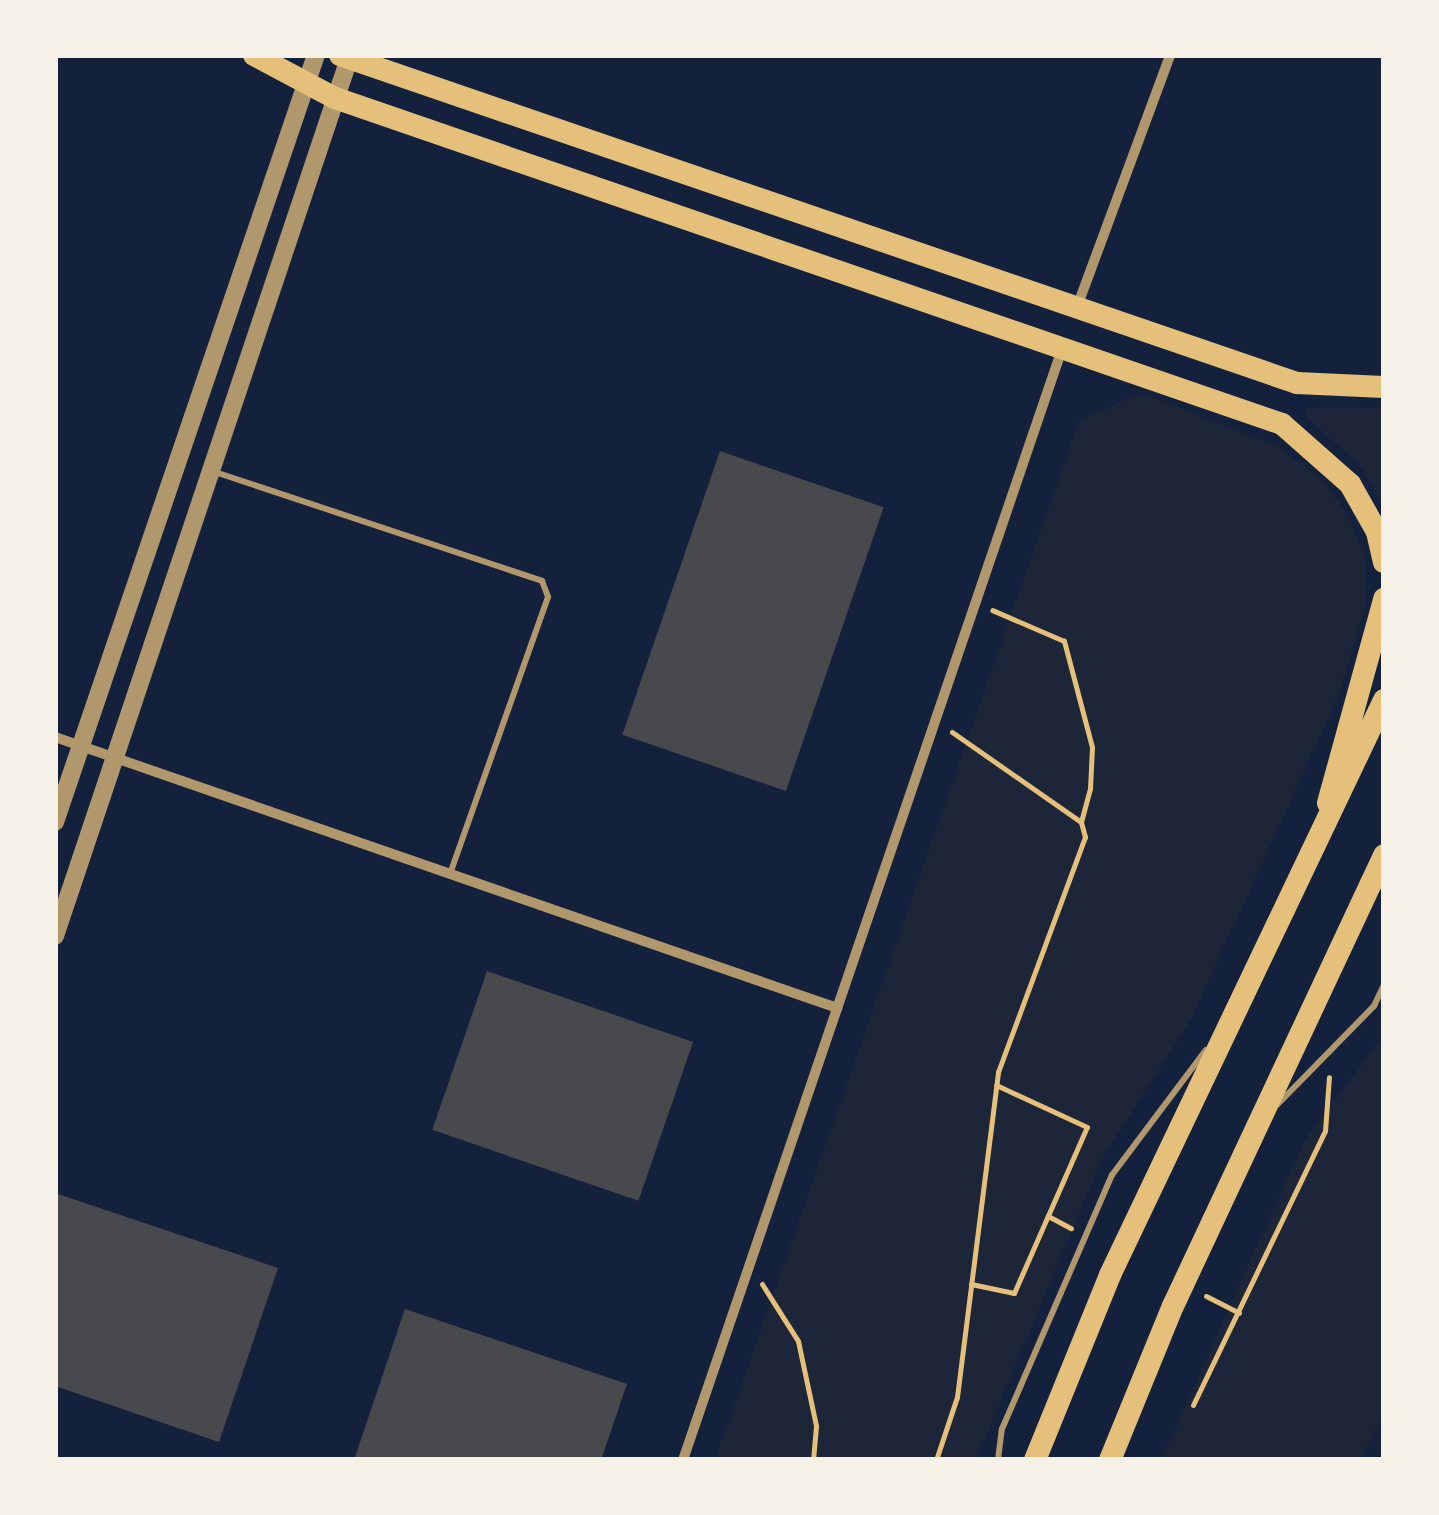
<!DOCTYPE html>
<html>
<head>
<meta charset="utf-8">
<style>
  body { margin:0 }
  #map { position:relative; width:1439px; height:1515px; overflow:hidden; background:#14213d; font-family:Bitter,serif }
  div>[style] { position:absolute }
  .green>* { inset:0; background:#1d2539 }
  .building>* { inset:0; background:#48494c; transform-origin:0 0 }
  .path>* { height:5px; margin:-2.5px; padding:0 2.5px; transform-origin:2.5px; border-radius:2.5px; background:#e5c07b }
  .service>* { height:6px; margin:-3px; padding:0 3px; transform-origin:3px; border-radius:3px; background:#b1986c }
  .minor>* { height:10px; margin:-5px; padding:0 5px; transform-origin:5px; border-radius:5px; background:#b1986c }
  .tertiary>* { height:18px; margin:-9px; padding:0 9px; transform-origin:9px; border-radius:9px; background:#b1986c }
  .primary>* { height:22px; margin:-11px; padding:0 11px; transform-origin:11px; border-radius:11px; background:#e5c07b }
  .trunk>* { height:22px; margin:-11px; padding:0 11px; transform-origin:11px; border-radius:11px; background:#e5c07b }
  span { translate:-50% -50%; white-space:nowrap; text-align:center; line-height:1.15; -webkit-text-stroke:10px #f6f1e7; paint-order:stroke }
  .frame { position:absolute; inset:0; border:58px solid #f6f1e7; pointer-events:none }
</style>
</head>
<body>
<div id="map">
  <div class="green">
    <div style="clip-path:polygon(1141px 392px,1277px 446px,1321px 478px,1347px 513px,1365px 556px,1365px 608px,1338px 697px,1191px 1019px,1102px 1159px,976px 1460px,715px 1460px,1079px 421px)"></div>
    <div style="clip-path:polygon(1321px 407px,1384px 408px,1384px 507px,1360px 465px,1308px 419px,1306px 410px)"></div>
    <div style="clip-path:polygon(1384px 1035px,1384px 1412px,1361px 1460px,1161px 1460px,1304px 1141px)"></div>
  </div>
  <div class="building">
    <div style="left:720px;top:451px;width:173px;height:300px;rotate:19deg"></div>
    <div style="left:487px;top:971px;width:218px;height:168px;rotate:19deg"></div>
    <div style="clip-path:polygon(55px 1193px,278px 1268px,219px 1442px,55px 1386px)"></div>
    <div style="clip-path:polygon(405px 1309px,627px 1384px,601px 1460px,354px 1460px)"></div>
  </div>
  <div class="path">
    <div style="left:952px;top:732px;width:157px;rotate:34.9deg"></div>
    <div style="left:1048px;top:1216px;width:26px;rotate:28deg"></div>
    <div style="left:762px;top:1284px;width:67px;rotate:57.7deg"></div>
    <div style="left:798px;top:1341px;width:87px;rotate:78deg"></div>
    <div style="left:816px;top:1426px;width:34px;rotate:95deg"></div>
    <div style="left:971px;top:1284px;width:44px;rotate:11.8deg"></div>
    <div style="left:1014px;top:1293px;width:181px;rotate:-66.3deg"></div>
    <div style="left:1087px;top:1127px;width:100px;rotate:-155.2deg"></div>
    <div style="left:1206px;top:1296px;width:37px;rotate:27deg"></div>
    <div style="left:1193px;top:1405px;width:304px;rotate:-64.3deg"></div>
    <div style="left:1325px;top:1131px;width:54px;rotate:-85.8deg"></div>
    <div style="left:936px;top:1460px;width:66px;rotate:-71.6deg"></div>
    <div style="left:957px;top:1397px;width:328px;rotate:-82.8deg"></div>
    <div style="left:998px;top:1072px;width:251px;rotate:-69.7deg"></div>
    <div style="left:1085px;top:837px;width:16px;rotate:-105deg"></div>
    <div style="left:1081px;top:822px;width:34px;rotate:-75deg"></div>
    <div style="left:1090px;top:789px;width:42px;rotate:-87.3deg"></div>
    <div style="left:1092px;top:747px;width:110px;rotate:-104.8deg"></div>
    <div style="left:1064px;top:641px;width:78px;rotate:-156.7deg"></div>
  </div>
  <div class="service">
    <div style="left:212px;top:471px;width:348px;rotate:18.4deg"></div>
    <div style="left:542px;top:581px;width:17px;rotate:69deg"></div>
    <div style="left:548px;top:597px;width:294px;rotate:109.5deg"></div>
    <div style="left:1277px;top:1105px;width:139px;rotate:-45.6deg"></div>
    <div style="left:1374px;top:1006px;width:23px;rotate:-65deg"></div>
    <div style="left:998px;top:1460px;width:31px;rotate:-83deg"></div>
    <div style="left:1002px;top:1429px;width:277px;rotate:-66.6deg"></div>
    <div style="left:1112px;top:1175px;width:156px;rotate:-53.1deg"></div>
  </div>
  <div class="minor">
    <div style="left:1077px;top:307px;width:269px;rotate:-69.7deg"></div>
    <div style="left:55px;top:737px;width:828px;rotate:19.11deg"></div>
    <div style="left:683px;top:1460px;width:1174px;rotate:-71.16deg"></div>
  </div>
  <div class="tertiary">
    <div style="left:55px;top:822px;width:810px;rotate:-71.21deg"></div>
    <div style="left:55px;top:936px;width:925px;rotate:-71.47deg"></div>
  </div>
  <div class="primary">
    <div style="left:254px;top:55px;width:92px;rotate:28deg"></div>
    <div style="left:335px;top:98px;width:1002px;rotate:19deg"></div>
    <div style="left:1282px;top:424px;width:91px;rotate:41.4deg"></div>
    <div style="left:1350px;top:484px;width:55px;rotate:60.6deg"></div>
    <div style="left:1377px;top:532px;width:31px;rotate:77deg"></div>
    <div style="left:340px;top:55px;width:1012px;rotate:18.92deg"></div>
    <div style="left:1297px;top:383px;width:87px;rotate:2.6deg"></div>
    <div style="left:1328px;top:803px;width:212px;rotate:-74.6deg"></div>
  </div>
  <div class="trunk">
    <div style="left:1035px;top:1460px;width:200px;rotate:-67.9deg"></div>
    <div style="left:1110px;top:1275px;width:637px;rotate:-64.52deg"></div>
    <div style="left:1110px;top:1460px;width:166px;rotate:-67.8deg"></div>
    <div style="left:1173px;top:1306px;width:498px;rotate:-64.9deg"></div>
  </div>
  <div class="frame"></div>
</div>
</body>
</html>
